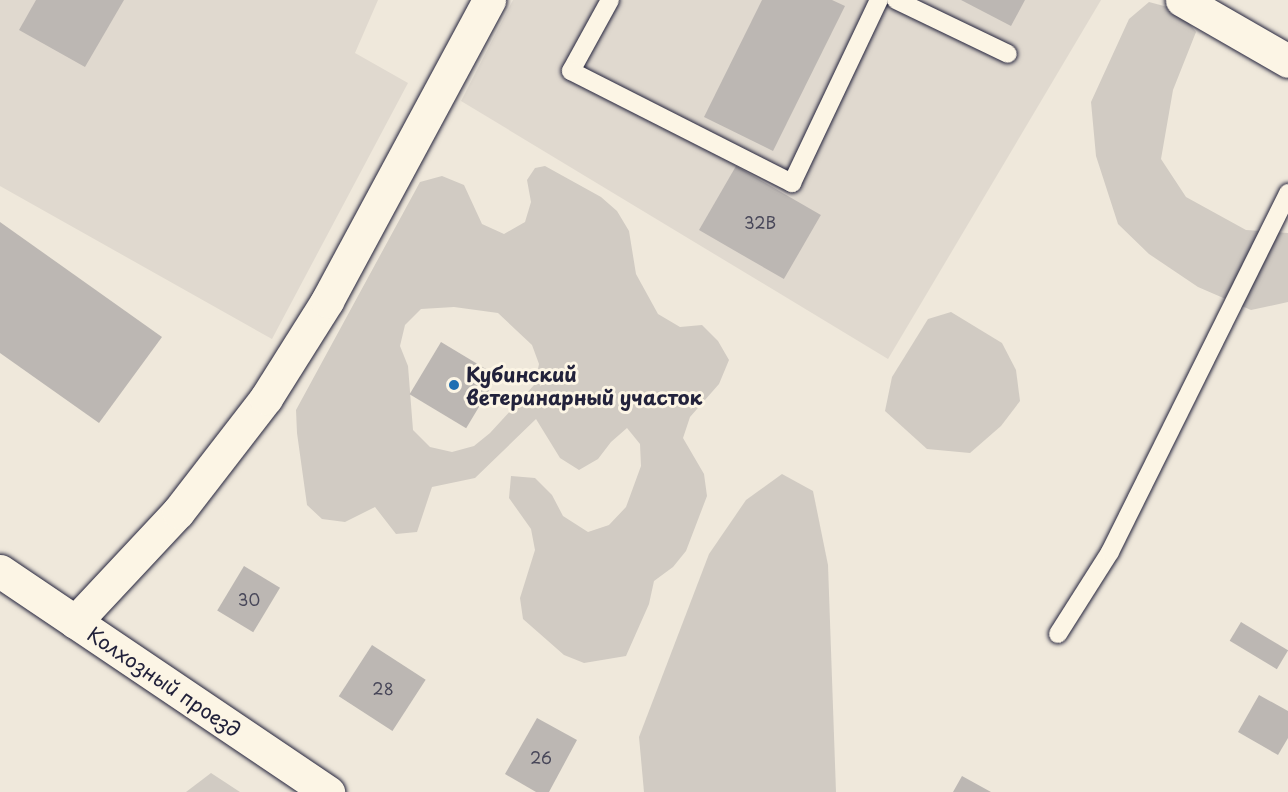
<!DOCTYPE html>
<html>
<head>
<meta charset="utf-8">
<style>
  body { margin:0 }
  #map { position:relative; width:1288px; height:792px; overflow:hidden; background:#efe8db; font-family:"Playpen Sans",sans-serif }
  div>[style] { position:absolute }
  .built>* { inset:0; background:#e0d9cf }
  .green>* { inset:0; background:#d1cbc3 }
  .building>* { inset:0; background:#bcb7b3; transform-origin:0 0 }
  .roads { filter:drop-shadow(0 0 2px #22223b) drop-shadow(0 0 2px #22223b) }
  .service>* { height:18px; margin:-9px; padding:0 9px; transform-origin:9px; border-radius:9px; background:#fcf5e5 }
  .minor>* { height:33px; margin:-16.5px; padding:0 16.5px; transform-origin:16.5px; border-radius:16.5px; background:#fcf5e5 }
  .dots>* { width:16px; height:16px; translate:-50% -50%; box-sizing:border-box; border:3px solid #fcf5e5; border-radius:50% }
  span { translate:-50% -50%; white-space:nowrap; text-align:center; line-height:1.15; -webkit-text-stroke:6px #fcf5e5; paint-order:stroke }
  .number-label { font-size:16px; color:#484759 }
  .number-label span { -webkit-text-stroke-width:0 }
  .poi-label { font-size:20px; color:#22223b; font-weight:700 }
  .left { translate:0 -50%; text-align:left }
  .street-label { font-size:20px; color:#22223b }
</style>
</head>
<body>
<div id="map">
  <div class="built">
    <div style="clip-path:polygon(0 0,378px 0,355px 53px,408px 83px,272px 339px,0 186px)"></div>
    <div style="clip-path:polygon(513px 0,1101px 0,888px 359px,461px 101px)"></div>
  </div>
  <div class="green">
    <div style="clip-path:polygon(1149px 2px,1179px 10px,1196px 32px,1173px 90px,1161px 159px,1186px 197px,1246px 230px,1288px 233px,1288px 302px,1251px 310px,1198px 287px,1149px 254px,1118px 224px,1096px 156px,1091px 102px,1129px 19px)"></div>
    <div style="clip-path:polygon(evenodd,545px 166px,601px 197px,617px 211px,629px 231px,636px 274px,658px 314px,680px 327px,702px 325px,718px 341px,729px 360px,719px 384px,690px 417px,683px 438px,704px 474px,707px 496px,686px 551px,673px 567px,654px 581px,649px 604px,626px 656px,584px 663px,564px 655px,523px 619px,520px 598px,535px 550px,531px 529px,509px 498px,511px 476px,535px 478px,552px 495px,563px 516px,588px 532px,609px 525px,626px 507px,641px 466px,640px 444px,627px 428px,611px 442px,598px 459px,579px 470px,560px 458px,536px 419px,475px 478px,432px 487px,417px 532px,396px 534px,375px 507px,345px 522px,322px 519px,307px 505px,297px 433px,296px 410px,420px 182px,442px 176px,464px 185px,482px 224px,504px 234px,525px 222px,531px 202px,527px 180px,535px 168px,545px 166px,454px 307px,498px 313px,532px 345px,539px 364px,535px 384px,490px 433px,474px 446px,452px 452px,430px 447px,413px 430px,408px 366px,400px 346px,405px 325px,421px 309px,454px 307px)"></div>
    <div style="clip-path:polygon(951px 312px,1002px 343px,1016px 370px,1020px 401px,1001px 426px,970px 453px,927px 449px,885px 411px,892px 377px,928px 319px)"></div>
    <div style="clip-path:polygon(782px 474px,813px 491px,828px 565px,836px 792px,644px 792px,639px 737px,709px 554px,746px 500px)"></div>
    <div style="clip-path:polygon(211px 773px,240px 792px,186px 792px)"></div>
  </div>
  <div class="building">
    <div style="clip-path:polygon(36px 0,124px 0,85px 67px,19px 30px)"></div>
    <div style="clip-path:polygon(762px 0,832px 0,845px 6px,773px 151px,704px 117px)"></div>
    <div style="clip-path:polygon(961px 0,1025px 0,1011px 26px)"></div>
    <div style="left:736px;top:166px;width:98px;height:74px;rotate:30deg"></div>
    <div style="clip-path:polygon(0 222px,162px 337px,99px 423px,0 353px)"></div>
    <div style="left:441px;top:342px;width:66px;height:61px;rotate:31deg"></div>
    <div style="left:244px;top:566px;width:42px;height:52px;rotate:31deg"></div>
    <div style="left:1241px;top:622px;width:55px;height:22px;rotate:31deg"></div>
    <div style="left:372px;top:645px;width:64px;height:61px;rotate:33deg"></div>
    <div style="clip-path:polygon(1259px 695px,1288px 711px,1288px 738px,1278px 755px,1238px 732px)"></div>
    <div style="clip-path:polygon(537px 718px,577px 740px,549px 792px,536px 792px,505px 774px)"></div>
    <div style="clip-path:polygon(962px 776px,991px 792px,953px 792px)"></div>
  </div>
  <div class="roads">
    <div class="service">
      <div style="left:610px;top:0;width:81px;rotate:118.8deg"></div>
      <div style="left:571px;top:71px;width:248px;rotate:26.9deg"></div>
      <div style="left:792px;top:183px;width:203px;rotate:-64.6deg"></div>
      <div style="left:896px;top:0;width:124px;rotate:25.7deg"></div>
      <div style="left:1058px;top:634px;width:97px;rotate:-57.6deg"></div>
      <div style="left:1110px;top:552px;width:401px;rotate:-63.6deg"></div>
    </div>
    <div class="minor">
      <div style="left:1182px;top:0;width:122px;rotate:29.9deg"></div>
      <div style="left:0;top:571px;width:396px;rotate:34deg"></div>
      <div style="left:75px;top:622px;width:151px;rotate:-46.9deg"></div>
      <div style="left:178px;top:512px;width:144px;rotate:-52.3deg"></div>
      <div style="left:266px;top:398px;width:115px;rotate:-57.8deg"></div>
      <div style="left:327px;top:301px;width:342px;rotate:-61.7deg"></div>
    </div>
  </div>
  <div class="dots">
    <div style="left:454px;top:385px;background:#1f6fb2"></div>
  </div>
  <div class="number-label">
    <span style="left:760px;top:222px">32В</span>
    <span style="left:249px;top:599px">30</span>
    <span style="left:383px;top:688px">28</span>
    <span style="left:541px;top:757px">26</span>
  </div>
  <div class="poi-label">
    <span class="left" style="left:466px;top:386px">Кубинский<br>ветеринарный участок</span>
  </div>
  <div class="street-label">
    <span style="left:164px;top:682px;rotate:34deg">Колхозный проезд</span>
  </div>
</div>
</body>
</html>
